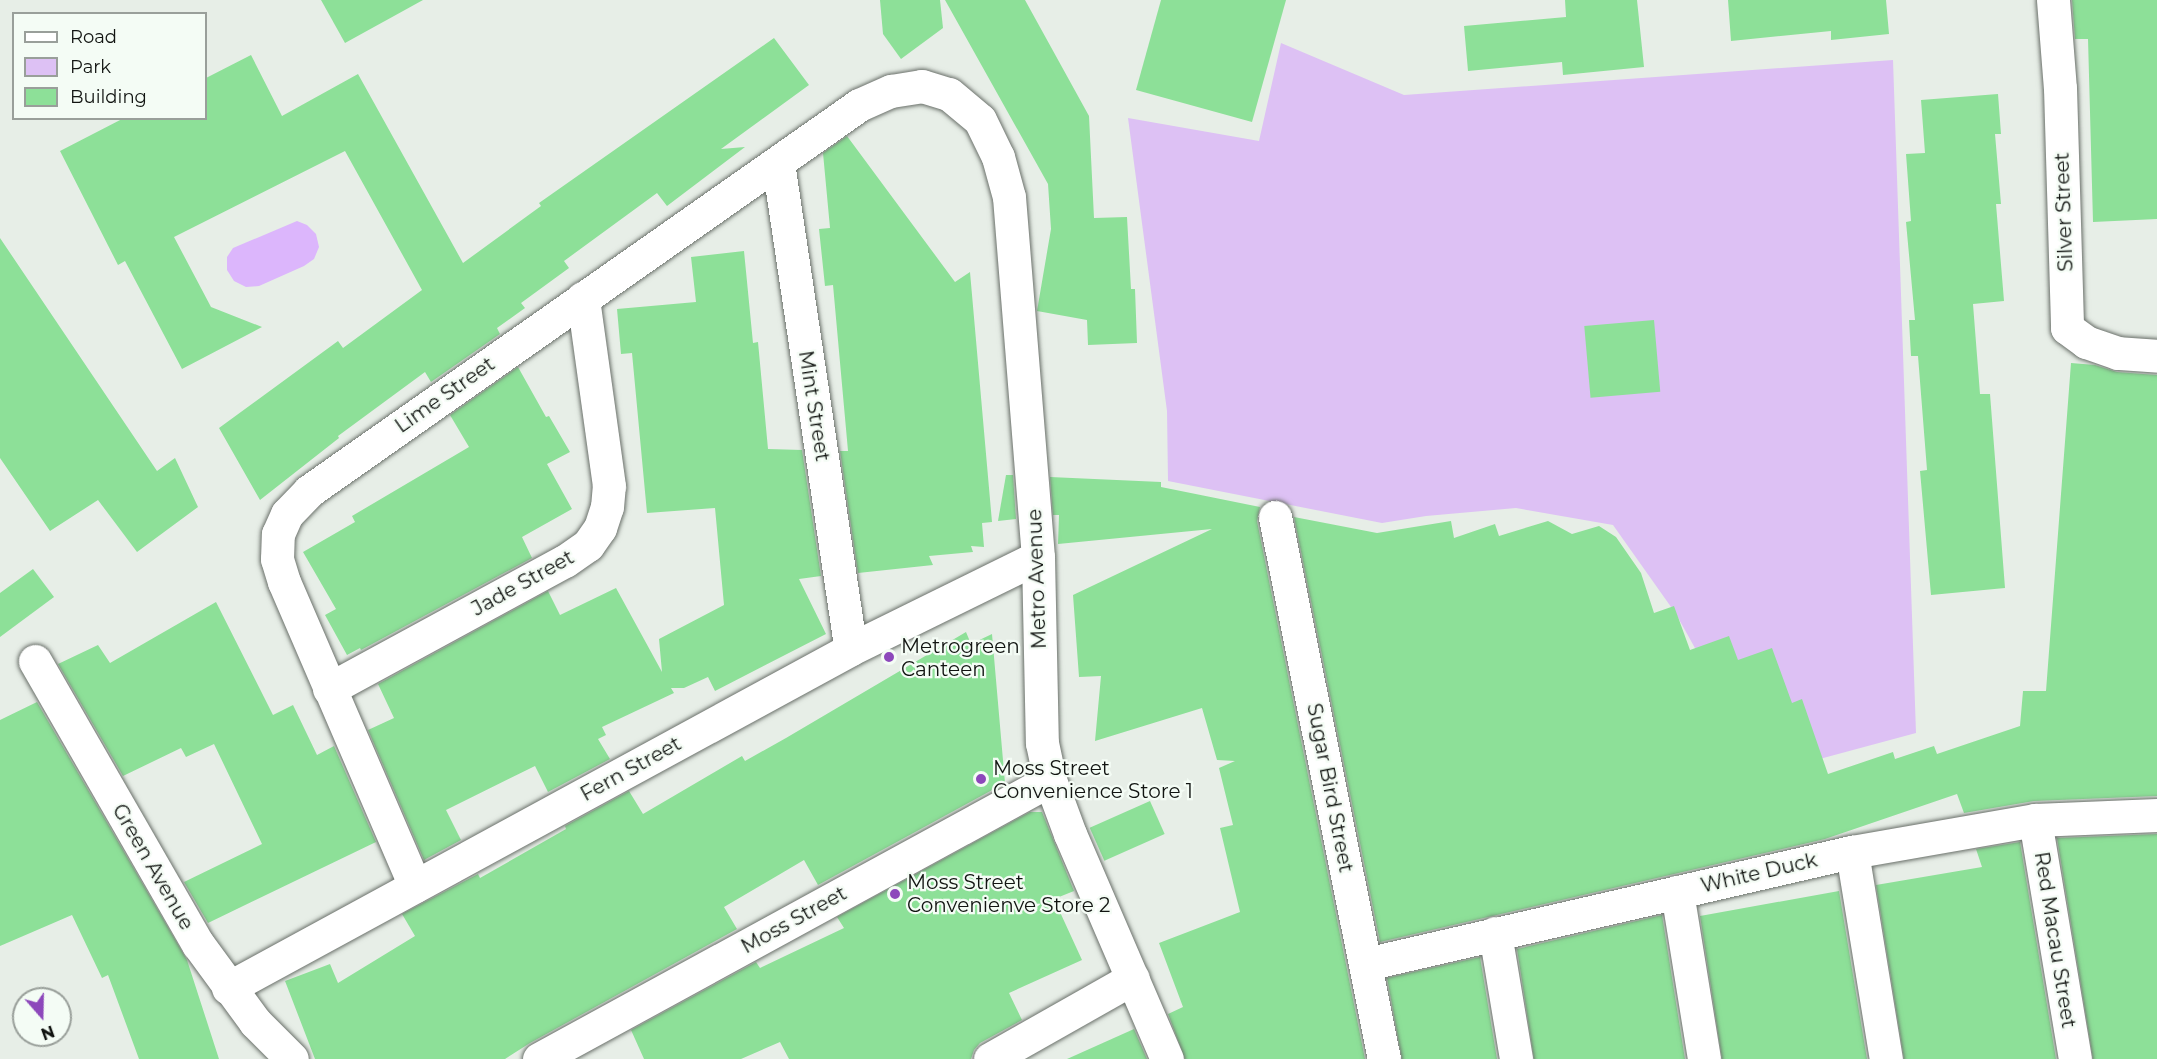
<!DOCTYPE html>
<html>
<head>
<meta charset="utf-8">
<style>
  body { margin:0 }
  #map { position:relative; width:2157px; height:1059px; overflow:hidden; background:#e7eee7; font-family:Montserrat,sans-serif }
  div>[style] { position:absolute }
  .green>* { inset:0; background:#ddc1f4 }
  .water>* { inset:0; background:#dcb6fc }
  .building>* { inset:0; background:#8de098; transform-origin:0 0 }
  .roads { filter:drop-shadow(0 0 2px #6a706a) drop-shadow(0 0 2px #6a706a) }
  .street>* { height:33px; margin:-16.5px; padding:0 16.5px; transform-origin:16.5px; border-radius:16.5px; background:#fff }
  .dots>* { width:16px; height:16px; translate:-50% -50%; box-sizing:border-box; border:3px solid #f4fcf5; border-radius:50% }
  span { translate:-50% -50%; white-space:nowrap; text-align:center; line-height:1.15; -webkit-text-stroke:4.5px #f4fcf5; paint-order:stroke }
  .street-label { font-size:20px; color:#111411 }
  .poi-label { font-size:20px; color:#111411 }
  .left { translate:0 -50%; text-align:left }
  .legend { position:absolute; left:12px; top:12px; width:195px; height:108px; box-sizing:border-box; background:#f4fcf5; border:2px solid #999f9a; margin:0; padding:8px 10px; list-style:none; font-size:18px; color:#111411 }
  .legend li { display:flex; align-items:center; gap:12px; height:30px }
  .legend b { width:30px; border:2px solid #999f9a }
  .north { position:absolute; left:12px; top:987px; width:60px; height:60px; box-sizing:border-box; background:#f4fcf5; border:2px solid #999f9a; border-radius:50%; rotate:160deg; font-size:16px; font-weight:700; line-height:24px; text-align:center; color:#111411 }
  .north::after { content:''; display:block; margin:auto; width:21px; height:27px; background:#8d48bb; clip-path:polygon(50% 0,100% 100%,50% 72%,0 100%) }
</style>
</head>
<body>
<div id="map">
  <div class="green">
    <div style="clip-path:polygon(1281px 43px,1404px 95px,1893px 60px,1916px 733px,1738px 781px,1739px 727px,1676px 614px,1613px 525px,1516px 508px,1426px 516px,1382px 523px,1168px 481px,1167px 411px,1128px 118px,1259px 141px)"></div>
  </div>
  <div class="water">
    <div style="clip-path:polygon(297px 221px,307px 225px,316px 234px,319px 247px,314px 259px,304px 266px,259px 286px,246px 287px,234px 281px,227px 270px,227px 257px,233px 248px)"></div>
  </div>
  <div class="building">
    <div style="clip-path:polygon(321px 0,423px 0,345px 43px)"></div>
    <div style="clip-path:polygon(880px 0,940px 0,943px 28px,901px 59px,883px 34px)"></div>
    <div style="clip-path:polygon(945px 0,1025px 0,1089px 116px,1094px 218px,1127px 217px,1131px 289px,1135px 289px,1137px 343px,1088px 345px,1087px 320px,1037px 311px,1051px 229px,1048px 184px)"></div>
    <div style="clip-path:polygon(1161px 0,1286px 0,1252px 122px,1136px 90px)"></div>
    <div style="clip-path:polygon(1565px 0,1637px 0,1644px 67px,1563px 75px,1562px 62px,1468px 71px,1464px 26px,1566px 17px)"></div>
    <div style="clip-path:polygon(1728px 0,1886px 0,1889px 34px,1831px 40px,1831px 31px,1731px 41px)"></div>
    <div style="clip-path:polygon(2072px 0,2157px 0,2157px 219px,2093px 222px,2088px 39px,2075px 39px)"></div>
    <div style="clip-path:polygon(774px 38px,809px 85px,721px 149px,745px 147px,667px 206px,657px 193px,564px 261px,569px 268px,521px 303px,525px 308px,497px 328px,500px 334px,431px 382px,425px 372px,338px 436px,339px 438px,260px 500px,219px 428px,338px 341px,343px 348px,422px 290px,345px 151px,174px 237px,211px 307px,262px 327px,182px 369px,125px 261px,118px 265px,60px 151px,124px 118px,206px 118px,206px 78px,251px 55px,282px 116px,358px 74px,463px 263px,541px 206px,539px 203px)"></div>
    <div style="clip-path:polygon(1998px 94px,2001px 134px,1995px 134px,2001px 204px,1996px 204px,2004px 301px,1973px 304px,1980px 394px,1990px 394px,2005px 588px,1931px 595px,1920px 471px,1927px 470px,1918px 356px,1911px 356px,1909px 320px,1915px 320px,1906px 222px,1911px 221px,1906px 154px,1925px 153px,1921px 100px)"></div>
    <div style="clip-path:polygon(847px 136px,955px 282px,970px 272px,992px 522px,982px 523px,984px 547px,971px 546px,973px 552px,929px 556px,933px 565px,858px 573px,840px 451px,848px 451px,833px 285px,825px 286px,819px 229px,830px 228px,823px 153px)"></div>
    <div style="clip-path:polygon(0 238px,157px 471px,175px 458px,198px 507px,137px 552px,98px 500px,50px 531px,0 458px)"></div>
    <div style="clip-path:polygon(744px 251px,753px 343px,758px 342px,768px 449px,802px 450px,821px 576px,799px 579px,826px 634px,715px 691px,708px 677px,684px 688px,671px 688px,674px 693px,602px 727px,606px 735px,598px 739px,610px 759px,548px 792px,535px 766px,446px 810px,461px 840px,424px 860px,368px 730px,394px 718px,378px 684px,548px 591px,560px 615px,616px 588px,662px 672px,659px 639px,724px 605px,715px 508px,647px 513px,632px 353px,621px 354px,617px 309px,696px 302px,691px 257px)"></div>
    <div style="left:1654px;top:320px;width:72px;height:70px;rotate:85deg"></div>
    <div style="clip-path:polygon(2071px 363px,2095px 365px,2117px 372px,2157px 375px,2157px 796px,2034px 801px,1964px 813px,1957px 794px,1825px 839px,1380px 942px,1294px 517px,1377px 533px,1451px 521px,1454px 538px,1495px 524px,1499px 536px,1548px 521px,1572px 534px,1599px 526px,1616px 537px,1641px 573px,1654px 613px,1674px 606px,1690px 650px,1729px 636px,1738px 660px,1772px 648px,1792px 703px,1802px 699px,1828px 774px,1893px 752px,1895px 759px,1934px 746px,1937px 754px,2020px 726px,2023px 691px,2046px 691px)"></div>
    <div style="clip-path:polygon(518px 367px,546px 417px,549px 416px,570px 452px,547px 464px,572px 509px,522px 537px,532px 558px,361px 650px,360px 648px,347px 655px,325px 615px,336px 609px,303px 552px,355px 522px,352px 516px,469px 447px,450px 415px)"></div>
    <div style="clip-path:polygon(1006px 475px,1013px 475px,1016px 519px,998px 521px)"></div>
    <div style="clip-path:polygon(1050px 477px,1161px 482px,1161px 487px,1260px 507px,1257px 521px,1365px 1059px,1185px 1059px,1168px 1014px,1183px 1007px,1159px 943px,1240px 912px,1220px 828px,1233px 825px,1219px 768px,1235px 761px,1217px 760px,1202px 708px,1095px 741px,1101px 676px,1079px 677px,1073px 595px,1212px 529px,1058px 544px,1059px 515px,1053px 515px)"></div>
    <div style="clip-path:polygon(33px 569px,54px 597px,0 637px,0 593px)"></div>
    <div style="clip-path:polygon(216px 602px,273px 715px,293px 705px,317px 755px,334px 746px,376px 842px,208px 923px,184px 882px,262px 844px,214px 744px,186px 757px,181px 748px,123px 776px,58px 664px,98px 645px,110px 663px)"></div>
    <div style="clip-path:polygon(966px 632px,971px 644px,992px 634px,1005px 783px,818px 885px,804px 860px,724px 907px,737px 929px,530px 1043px,505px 1059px,315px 1059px,285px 981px,330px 964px,338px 983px,415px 936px,402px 914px,478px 874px,480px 878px,566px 829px,565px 826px,629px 791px,643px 814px,742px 756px,745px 761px,786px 738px)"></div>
    <div style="clip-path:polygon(37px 702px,187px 960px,219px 1059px,139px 1059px,108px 975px,102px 978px,72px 915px,0 946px,0 720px)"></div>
    <div style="left:1150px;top:801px;width:36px;height:66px;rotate:66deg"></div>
    <div style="clip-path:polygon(1030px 812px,1042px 812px,1074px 891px,1054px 899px,1082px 960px,1009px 993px,1022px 1020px,980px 1043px,974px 1050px,971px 1059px,789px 1059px,780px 1042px,741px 1059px,644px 1059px,631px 1030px,756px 962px,760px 968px,844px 928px,837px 917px)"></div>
    <div style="clip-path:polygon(2157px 834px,2157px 1059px,2093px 1059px,2057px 838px)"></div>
    <div style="clip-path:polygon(2020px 842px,2056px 1059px,1904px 1059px,1876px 885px,1982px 867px,1976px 849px)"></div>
    <div style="clip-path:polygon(1839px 891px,1867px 1059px,1722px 1059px,1700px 916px)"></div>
    <div style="clip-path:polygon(1662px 915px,1685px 1059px,1534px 1059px,1517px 949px)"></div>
    <div style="clip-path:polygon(1480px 957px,1497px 1059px,1402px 1059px,1387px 978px)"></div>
    <div style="clip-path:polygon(1134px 1029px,1147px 1059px,1067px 1059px)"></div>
  </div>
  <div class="roads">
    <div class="street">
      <div style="left:2053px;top:0;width:88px;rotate:85.5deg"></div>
      <div style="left:2060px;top:88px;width:240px;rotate:88.3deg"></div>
      <div style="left:2067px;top:328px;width:24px;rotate:36deg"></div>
      <div style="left:2086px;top:342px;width:34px;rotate:19deg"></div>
      <div style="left:2118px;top:353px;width:39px;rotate:4deg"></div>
      <div style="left:778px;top:163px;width:491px;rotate:81.5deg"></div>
      <div style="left:1275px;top:517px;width:553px;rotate:78.63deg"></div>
      <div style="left:35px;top:661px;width:327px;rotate:60.1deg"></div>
      <div style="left:198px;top:944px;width:97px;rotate:53.8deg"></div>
      <div style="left:255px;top:1022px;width:52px;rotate:45deg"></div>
      <div style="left:329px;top:689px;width:268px;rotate:-28.5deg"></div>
      <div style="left:565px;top:561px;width:28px;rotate:-35deg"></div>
      <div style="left:588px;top:545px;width:21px;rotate:-55deg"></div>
      <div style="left:600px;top:528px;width:22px;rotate:-72deg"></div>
      <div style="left:607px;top:507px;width:21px;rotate:-85deg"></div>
      <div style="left:609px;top:486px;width:190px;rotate:-97.9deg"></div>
      <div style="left:2035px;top:820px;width:242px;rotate:80.5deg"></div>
      <div style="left:1852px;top:852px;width:210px;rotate:80.7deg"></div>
      <div style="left:415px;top:886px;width:331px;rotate:-113.3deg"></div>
      <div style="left:284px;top:582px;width:24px;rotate:-107deg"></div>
      <div style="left:277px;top:559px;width:25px;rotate:-88deg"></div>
      <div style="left:278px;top:534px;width:22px;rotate:-66deg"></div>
      <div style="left:287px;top:514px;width:32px;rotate:-46deg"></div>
      <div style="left:309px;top:491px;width:672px;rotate:-35.06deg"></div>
      <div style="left:859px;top:105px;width:35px;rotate:-24deg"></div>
      <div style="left:891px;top:91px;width:31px;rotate:-9deg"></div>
      <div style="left:922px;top:86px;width:28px;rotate:17deg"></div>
      <div style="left:949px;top:94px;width:40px;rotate:40deg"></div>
      <div style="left:980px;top:120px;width:41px;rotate:64.1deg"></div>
      <div style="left:998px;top:157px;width:41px;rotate:74.6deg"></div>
      <div style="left:1009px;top:197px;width:361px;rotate:85.4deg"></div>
      <div style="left:1038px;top:557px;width:186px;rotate:88.8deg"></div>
      <div style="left:1042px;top:743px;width:38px;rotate:78deg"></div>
      <div style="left:1050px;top:780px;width:58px;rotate:69.7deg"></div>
      <div style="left:1070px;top:834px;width:245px;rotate:66.7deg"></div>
      <div style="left:1677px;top:892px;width:169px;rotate:80.8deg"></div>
      <div style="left:1495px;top:933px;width:128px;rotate:80.5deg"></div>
      <div style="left:1366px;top:964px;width:499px;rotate:-13deg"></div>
      <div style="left:1852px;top:852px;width:186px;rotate:-9.9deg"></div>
      <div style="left:2035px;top:820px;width:122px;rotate:-2.3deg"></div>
      <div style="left:228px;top:988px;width:709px;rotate:-28.55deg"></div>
      <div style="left:851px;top:649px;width:208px;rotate:-26.2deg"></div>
      <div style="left:539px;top:1059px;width:582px;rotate:-28.63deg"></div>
      <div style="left:990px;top:1059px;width:164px;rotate:-29.5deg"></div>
    </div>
  </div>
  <div class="dots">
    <div style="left:889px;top:657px;background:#8d48bb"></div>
    <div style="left:981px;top:779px;background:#8d48bb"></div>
    <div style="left:895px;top:894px;background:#8d48bb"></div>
  </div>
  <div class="street-label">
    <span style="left:2064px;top:212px;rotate:-92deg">Silver Street</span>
    <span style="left:445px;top:395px;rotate:-35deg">Lime Street</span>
    <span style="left:814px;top:406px;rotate:81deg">Mint Street</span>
    <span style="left:1037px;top:579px;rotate:-92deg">Metro Avenue</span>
    <span style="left:523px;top:583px;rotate:-29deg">Jade Street</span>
    <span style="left:631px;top:769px;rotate:-29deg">Fern Street</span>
    <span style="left:1330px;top:788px;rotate:79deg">Sugar Bird Street</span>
    <span style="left:153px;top:867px;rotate:60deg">Green Avenue</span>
    <span style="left:1759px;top:873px;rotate:-13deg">White Duck</span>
    <span style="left:794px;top:920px;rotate:-29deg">Moss Street</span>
    <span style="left:2055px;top:940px;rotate:81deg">Red Macau Street</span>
  </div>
  <div class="poi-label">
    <span class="left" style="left:901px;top:658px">Metrogreen<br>Canteen</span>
    <span class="left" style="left:993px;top:780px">Moss Street<br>Convenience Store 1</span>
    <span class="left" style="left:907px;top:894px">Moss Street<br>Convenienve Store 2</span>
  </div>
  <ul class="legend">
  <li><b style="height:8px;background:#fff"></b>Road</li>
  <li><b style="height:16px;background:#ddc1f4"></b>Park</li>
  <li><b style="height:16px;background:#8de098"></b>Building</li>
  </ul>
  <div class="north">N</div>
</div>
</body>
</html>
